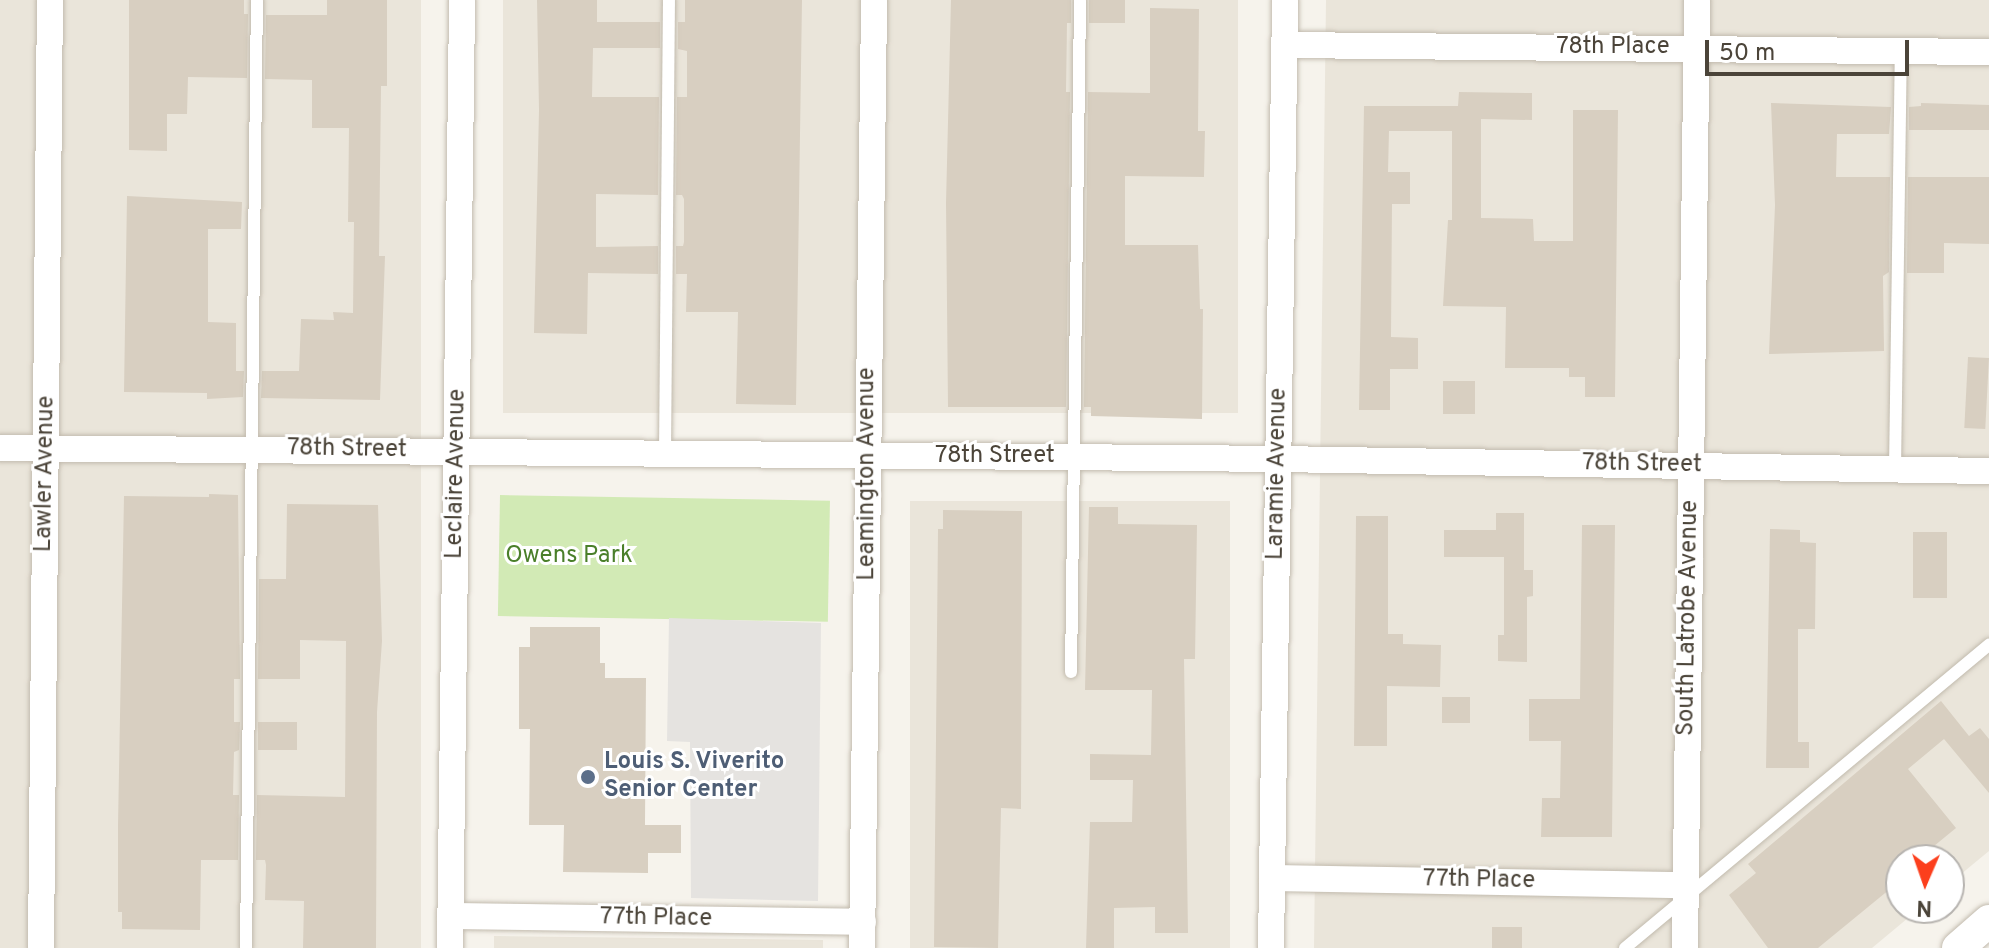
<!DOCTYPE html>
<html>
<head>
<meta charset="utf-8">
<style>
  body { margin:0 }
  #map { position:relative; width:1989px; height:948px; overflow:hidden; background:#f6f3ec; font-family:Overpass,sans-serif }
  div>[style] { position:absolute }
  .residential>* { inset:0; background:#eae5da; transform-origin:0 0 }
  .green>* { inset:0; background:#d2eab5; transform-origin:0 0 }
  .parking>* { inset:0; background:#e5e3e0 }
  .building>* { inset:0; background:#d8cfc1; transform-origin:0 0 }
  .roads { filter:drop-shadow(0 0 2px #c2bbae) drop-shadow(0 0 2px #c2bbae) }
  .service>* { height:12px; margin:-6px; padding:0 6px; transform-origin:6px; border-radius:6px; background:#fff }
  .minor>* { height:26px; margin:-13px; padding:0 13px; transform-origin:13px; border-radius:13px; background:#fff }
  .tertiary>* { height:32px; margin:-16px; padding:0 16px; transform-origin:16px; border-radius:16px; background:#fff }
  .dots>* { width:22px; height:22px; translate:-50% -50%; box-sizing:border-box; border:4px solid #fff; border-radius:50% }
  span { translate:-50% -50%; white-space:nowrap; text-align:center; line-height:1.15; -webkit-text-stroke:6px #fff; paint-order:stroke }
  .street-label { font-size:24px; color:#4b4439 }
  .park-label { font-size:24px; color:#4a7f2a }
  .service-label { font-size:24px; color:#4e5e75; font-weight:700 }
  .left { translate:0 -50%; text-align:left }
  .north { position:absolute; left:1885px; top:844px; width:80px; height:80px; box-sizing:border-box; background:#fff; border:2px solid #b7b4b0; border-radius:50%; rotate:182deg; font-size:22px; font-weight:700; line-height:32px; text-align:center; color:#4b4439 }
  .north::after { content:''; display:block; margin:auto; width:28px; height:36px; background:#fc3f1d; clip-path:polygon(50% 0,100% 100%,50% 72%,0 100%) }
  .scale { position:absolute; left:1705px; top:40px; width:204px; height:36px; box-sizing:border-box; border:4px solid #4b4439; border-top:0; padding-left:10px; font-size:24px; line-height:28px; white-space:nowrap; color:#4b4439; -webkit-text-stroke:6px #fff; paint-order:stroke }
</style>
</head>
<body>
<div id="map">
  <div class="residential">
    <div style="left:0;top:0;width:421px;height:948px"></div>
    <div style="left:503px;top:0;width:735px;height:413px"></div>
    <div style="clip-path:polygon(1326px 0,1989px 0,1989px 851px,1949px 884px,1949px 860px,1901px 860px,1901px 908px,1920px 908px,1872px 948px,1314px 948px)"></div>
    <div style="left:910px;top:501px;width:320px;height:447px"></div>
    <div style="clip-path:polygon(494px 936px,823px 940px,823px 948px,494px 948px)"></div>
  </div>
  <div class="green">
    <div style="left:500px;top:495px;width:330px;height:121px;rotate:1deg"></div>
  </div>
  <div class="parking">
    <div style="clip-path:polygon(669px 618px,821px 623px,818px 901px,691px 898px,690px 742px,667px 741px)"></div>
  </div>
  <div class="building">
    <div style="clip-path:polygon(129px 0,244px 0,244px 14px,248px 14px,247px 78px,188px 77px,187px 114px,167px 114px,167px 151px,129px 150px)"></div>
    <div style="clip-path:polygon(327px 0,387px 0,387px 86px,381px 86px,379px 256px,385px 256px,380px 400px,261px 398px,262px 371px,299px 371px,301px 319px,334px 320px,333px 312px,353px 313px,354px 222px,348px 222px,349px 128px,312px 128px,312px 80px,265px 79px,266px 15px,327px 15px)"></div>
    <div style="clip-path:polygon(537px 0,597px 0,597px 22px,660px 22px,660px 48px,593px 48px,592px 97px,659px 97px,658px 195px,596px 194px,596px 247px,658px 246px,658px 274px,588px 273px,587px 334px,534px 333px,539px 110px)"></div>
    <div style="clip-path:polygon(685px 0,802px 0,796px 405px,736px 404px,738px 312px,686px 312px,687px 274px,676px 274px,676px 246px,683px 246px,684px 242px,684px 199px,682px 195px,676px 195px,677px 97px,687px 97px,687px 51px,678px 49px,678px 22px,685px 22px)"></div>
    <div style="clip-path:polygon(951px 0,1071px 0,1071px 23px,1067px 23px,1066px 92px,1070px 92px,1066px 407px,948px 407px,946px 203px)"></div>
    <div style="left:1089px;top:0;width:36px;height:23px"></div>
    <div style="clip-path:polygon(1150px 8px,1199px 9px,1198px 131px,1205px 131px,1204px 177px,1125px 176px,1125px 245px,1198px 245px,1200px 309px,1203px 309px,1202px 419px,1091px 416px,1091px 407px,1084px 407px,1088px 92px,1150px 93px)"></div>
    <div style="clip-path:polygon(1459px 92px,1532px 93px,1532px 120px,1481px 119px,1481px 218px,1533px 219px,1534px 241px,1573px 241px,1573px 110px,1618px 110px,1615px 397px,1585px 397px,1585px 377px,1569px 377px,1569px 368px,1505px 368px,1506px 307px,1443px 306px,1448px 220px,1452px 220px,1452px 131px,1389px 131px,1388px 172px,1410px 172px,1410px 204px,1392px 204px,1391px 337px,1418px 338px,1418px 369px,1390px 369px,1390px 410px,1359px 410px,1364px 106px,1458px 106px)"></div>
    <div style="clip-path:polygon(1771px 103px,1891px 107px,1889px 134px,1837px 134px,1836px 177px,1890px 177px,1889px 272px,1883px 276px,1884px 351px,1769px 354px,1775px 205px)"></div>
    <div style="clip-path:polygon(1921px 103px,1989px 105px,1989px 130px,1909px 130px,1909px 107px,1921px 106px)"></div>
    <div style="clip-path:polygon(1908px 177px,1989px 177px,1989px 244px,1944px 243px,1944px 273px,1907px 273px)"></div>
    <div style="clip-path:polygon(127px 196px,242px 202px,241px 229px,208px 229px,208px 322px,236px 323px,236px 371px,244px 371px,243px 397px,207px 399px,207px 393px,124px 392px)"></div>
    <div style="left:1968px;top:357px;width:21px;height:71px;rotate:3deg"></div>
    <div style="left:1443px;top:381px;width:32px;height:33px"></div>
    <div style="clip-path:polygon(209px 494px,238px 495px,240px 679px,234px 679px,234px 722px,240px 722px,239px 750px,234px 752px,233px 795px,239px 795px,238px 860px,201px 860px,200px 930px,122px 929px,122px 912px,118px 912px,118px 826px,124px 496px,209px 497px)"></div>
    <div style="clip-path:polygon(287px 504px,378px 505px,382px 641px,377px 712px,376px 948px,303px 948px,304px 901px,265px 900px,266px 865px,265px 860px,256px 860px,257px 795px,345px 797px,346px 641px,300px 640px,300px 679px,258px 679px,259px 579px,286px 579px)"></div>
    <div style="clip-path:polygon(1089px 507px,1118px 507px,1118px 524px,1197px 525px,1195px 659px,1184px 659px,1188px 933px,1155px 933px,1155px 907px,1114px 908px,1114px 948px,1086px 948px,1090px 822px,1132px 822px,1133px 780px,1090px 780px,1090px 754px,1151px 755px,1152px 690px,1085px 690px)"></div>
    <div style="clip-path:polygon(943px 510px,1022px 511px,1021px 809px,1001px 808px,998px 948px,934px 947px,938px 529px,943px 529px)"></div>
    <div style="clip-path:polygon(1496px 513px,1524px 513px,1524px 570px,1533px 570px,1533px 596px,1527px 597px,1527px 662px,1498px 661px,1498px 635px,1504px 635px,1504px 557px,1444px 557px,1444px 530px,1496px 530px)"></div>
    <div style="clip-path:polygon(1356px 516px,1388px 516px,1388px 634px,1403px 634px,1403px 644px,1441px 645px,1440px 687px,1387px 686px,1387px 746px,1354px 746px)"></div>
    <div style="clip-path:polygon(1582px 525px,1615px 525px,1612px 837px,1541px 837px,1542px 798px,1560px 798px,1561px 741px,1529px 741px,1529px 699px,1580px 699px)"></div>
    <div style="clip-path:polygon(1770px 529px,1800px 530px,1800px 542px,1816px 543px,1815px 629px,1798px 629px,1798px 742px,1809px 742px,1809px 768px,1766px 768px)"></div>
    <div style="left:1913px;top:532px;width:34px;height:66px"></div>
    <div style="clip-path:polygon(530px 627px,600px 627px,600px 663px,605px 663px,605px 678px,646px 678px,645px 825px,681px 825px,681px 853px,648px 853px,648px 873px,563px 872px,564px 825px,529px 825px,530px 729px,519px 729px,519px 647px,530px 647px)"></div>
    <div style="left:1442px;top:697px;width:28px;height:26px"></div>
    <div style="clip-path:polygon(1941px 701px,1969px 736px,1980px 728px,1989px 739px,1989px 793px,1944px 739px,1908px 769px,1956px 828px,1917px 860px,1901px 860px,1901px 880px,1818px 948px,1768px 948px,1729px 895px,1756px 873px,1748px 864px)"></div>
    <div style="left:258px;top:722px;width:39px;height:28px"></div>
    <div style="left:1492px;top:927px;width:30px;height:21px"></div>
  </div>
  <div class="roads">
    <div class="service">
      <div style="left:665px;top:454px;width:454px;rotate:-89.5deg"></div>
      <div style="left:1895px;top:469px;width:420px;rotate:-89.2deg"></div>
      <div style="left:1071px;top:672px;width:672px;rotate:-89.23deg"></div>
      <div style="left:246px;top:948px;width:948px;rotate:-89.34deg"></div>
      <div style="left:1625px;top:948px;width:474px;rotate:-39.8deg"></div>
    </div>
    <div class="minor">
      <div style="left:1284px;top:45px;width:705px;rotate:0.57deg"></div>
      <div style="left:0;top:448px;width:1278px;rotate:0.49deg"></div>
      <div style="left:1278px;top:459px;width:711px;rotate:0.97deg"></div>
      <div style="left:1272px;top:878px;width:414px;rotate:1deg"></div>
      <div style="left:450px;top:916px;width:413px;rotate:0.8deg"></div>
      <div style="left:41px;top:948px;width:948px;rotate:-89.46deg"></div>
      <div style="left:450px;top:948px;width:948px;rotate:-89.27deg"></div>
      <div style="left:862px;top:948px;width:948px;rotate:-89.27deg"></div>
      <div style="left:1271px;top:948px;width:948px;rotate:-89.15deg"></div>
      <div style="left:1685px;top:948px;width:948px;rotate:-89.27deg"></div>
    </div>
    <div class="tertiary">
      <div style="left:1958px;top:948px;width:41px;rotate:-41.1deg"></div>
    </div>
  </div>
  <div class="dots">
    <div style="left:588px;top:777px;background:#5c6f8a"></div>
  </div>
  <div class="street-label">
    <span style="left:1613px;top:48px">78th Place</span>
    <span style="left:347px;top:450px;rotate:1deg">78th Street</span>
    <span style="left:995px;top:457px">78th Street</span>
    <span style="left:1642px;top:465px;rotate:1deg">78th Street</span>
    <span style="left:46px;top:474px;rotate:-89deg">Lawler Avenue</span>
    <span style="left:457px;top:474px;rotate:-89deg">Leclaire Avenue</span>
    <span style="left:868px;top:474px;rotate:-90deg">Leamington Avenue</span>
    <span style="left:1278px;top:474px;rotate:-89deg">Laramie Avenue</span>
    <span style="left:1689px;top:618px;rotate:-89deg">South Latrobe Avenue</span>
    <span style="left:1479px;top:881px;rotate:1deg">77th Place</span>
    <span style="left:656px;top:919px;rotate:1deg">77th Place</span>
  </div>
  <div class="park-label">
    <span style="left:569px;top:557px">Owens Park</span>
  </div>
  <div class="service-label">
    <span class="left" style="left:604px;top:777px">Louis S. Viverito<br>Senior Center</span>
  </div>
  <div class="north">N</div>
  <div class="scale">50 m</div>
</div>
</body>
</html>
